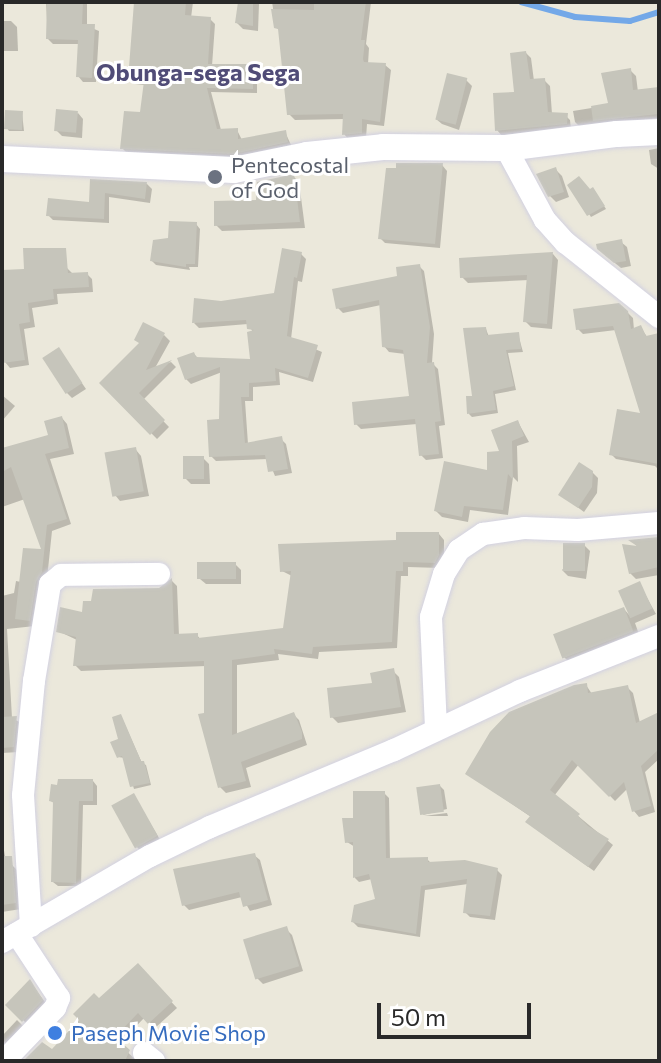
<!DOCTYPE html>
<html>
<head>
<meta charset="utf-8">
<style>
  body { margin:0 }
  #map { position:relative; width:661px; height:1063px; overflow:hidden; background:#ebe8db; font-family:Commissioner,sans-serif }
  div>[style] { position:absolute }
  .shadow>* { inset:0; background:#0003 }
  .stream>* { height:6px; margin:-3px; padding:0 3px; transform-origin:3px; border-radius:3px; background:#73a8e8 }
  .building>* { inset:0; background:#c6c5bb; transform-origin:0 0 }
  .roads { filter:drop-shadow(0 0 2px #d2d1e1) drop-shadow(0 0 2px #d2d1e1) }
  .minor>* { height:22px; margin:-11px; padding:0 11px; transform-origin:11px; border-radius:11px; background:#fff }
  .tertiary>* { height:26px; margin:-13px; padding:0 13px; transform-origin:13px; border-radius:13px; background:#fff }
  .dots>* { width:22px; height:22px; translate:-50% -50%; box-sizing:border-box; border:4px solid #fff; border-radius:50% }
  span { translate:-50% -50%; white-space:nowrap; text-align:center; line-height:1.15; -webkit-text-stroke:6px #fff; paint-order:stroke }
  .worship-label { font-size:22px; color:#5b616d }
  .left { translate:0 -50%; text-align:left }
  .shop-label { font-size:22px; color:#366cbe }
  .neighbourhood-label { font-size:24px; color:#504c77; font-weight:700 }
  .frame { position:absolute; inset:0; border:4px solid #292929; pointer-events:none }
  .scale { position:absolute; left:377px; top:1003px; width:154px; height:36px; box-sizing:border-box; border:4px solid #292929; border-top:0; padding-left:10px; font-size:24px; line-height:28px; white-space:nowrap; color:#292929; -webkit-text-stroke:6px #fff; paint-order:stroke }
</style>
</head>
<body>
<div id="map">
  <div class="shadow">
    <div style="clip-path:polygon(46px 2px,87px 2px,87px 26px,99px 31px,96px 82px,83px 82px,78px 76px,80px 44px,53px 44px,48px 39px)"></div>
    <div style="clip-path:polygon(135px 2px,193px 2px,191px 18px,210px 19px,215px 24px,212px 66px,252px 66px,257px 71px,257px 93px,211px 92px,221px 130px,237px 130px,242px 140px,285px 132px,292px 147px,239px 158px,127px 153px,122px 148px,142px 114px,145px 85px,135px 84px,130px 79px)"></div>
    <div style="clip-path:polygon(240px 2px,259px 4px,258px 31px,243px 29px,237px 23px)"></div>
    <div style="clip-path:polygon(272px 2px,371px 2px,366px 44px,369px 48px,368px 64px,385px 65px,391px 70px,384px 126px,367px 124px,366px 138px,349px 140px,344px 134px,345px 119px,295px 120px,289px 114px,280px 31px,276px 27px)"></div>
    <div style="clip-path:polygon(2px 21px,11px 21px,17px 27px,18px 51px,2px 51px)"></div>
    <div style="clip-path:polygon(526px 53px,531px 58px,534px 81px,544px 80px,550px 86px,552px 114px,565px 115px,570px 120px,571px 129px,502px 136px,497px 130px,516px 93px)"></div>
    <div style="clip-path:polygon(630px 70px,636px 76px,638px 92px,659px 89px,659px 118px,581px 128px,575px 122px,573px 111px,610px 105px)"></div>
    <div style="clip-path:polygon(466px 80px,472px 86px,459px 130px,442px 124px,436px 119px)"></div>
    <div style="clip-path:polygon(22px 113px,24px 131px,9px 131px,7px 128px)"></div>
    <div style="clip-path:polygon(78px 113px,83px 119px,82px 138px,62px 136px,56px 130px)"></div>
    <div style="clip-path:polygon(659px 148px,659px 169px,651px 164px,649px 150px)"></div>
    <div style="clip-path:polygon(442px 165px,447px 171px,440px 248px,385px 243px,380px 238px,398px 170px)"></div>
    <div style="clip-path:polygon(556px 170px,562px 176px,569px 197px,556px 202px,550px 196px)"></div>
    <div style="clip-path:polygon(293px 176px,299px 182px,305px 228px,222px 231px,216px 225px,258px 202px)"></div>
    <div style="clip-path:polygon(92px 181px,147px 184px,152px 189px,150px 203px,109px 197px,109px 223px,53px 220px,48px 215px,91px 204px)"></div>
    <div style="clip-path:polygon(570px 185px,595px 192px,606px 209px,591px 217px)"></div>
    <div style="clip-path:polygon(196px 224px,200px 229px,198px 267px,189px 267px,190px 270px,156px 265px,152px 261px,170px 240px)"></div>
    <div style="clip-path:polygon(621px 242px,627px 247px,631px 266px,621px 268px,605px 255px)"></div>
    <div style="clip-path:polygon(301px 254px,306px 259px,302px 282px,298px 281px,291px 339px,322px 352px,313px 382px,279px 372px,280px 385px,253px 387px,253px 401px,245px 401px,248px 444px,281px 439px,286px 444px,292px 473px,275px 476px,268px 459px,216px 461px,211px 456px,221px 421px,222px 372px,191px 384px,186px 379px,194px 354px,199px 359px,252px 361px,253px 332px,248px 324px,199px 328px,194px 323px,221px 303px,275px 295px)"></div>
    <div style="clip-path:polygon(553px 254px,558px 260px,552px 329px,531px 327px,525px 321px,529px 280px,468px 283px,462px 277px)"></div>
    <div style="clip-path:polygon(419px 266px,424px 271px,434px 334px,432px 363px,438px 369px,445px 425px,439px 426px,443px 458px,426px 460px,421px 455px,417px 424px,361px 429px,356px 424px,412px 398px,405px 354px,389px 352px,384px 346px,381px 305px,343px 313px,338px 308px)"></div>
    <div style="clip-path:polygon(67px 268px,73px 274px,87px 274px,92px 279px,93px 292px,57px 294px,58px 304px,32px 308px,35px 327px,24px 329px,29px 365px,10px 368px,5px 362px,2px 347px,2px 294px)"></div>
    <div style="clip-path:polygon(627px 312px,633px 318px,634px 330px,640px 327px,648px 338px,659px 335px,659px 470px,655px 466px,616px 459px,611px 454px,643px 416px,616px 330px,583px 334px,578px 329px)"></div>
    <div style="clip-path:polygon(486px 329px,489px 337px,518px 334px,523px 352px,508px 353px,516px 390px,495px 394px,498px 413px,472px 417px,469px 414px)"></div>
    <div style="clip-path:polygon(164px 335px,170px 341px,155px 368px,171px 362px,176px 367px,143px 400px,169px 427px,157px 439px,102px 383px)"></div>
    <div style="clip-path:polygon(59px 350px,86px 389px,72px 398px,66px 392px)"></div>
    <div style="clip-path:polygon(2px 395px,15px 406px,2px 421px)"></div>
    <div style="clip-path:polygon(62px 418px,67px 424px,74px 454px,50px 459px,71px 524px,52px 531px,47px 579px,35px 626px,7px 629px,12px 718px,21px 723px,19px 752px,2px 753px,2px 596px,14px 593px,16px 581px,21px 582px,44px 552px,25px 499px,2px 507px,2px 450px,50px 437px)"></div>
    <div style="clip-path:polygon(518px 422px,529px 442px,517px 446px,518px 482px,513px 477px,508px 515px,470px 510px,468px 522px,442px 517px,436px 511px,489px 472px)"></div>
    <div style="clip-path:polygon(136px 450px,141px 456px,149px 496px,120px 501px,115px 495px)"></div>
    <div style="clip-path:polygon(203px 458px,209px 464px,210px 484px,191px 484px,185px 478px)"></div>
    <div style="clip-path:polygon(592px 472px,598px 478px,597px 493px,584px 512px,561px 495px)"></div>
    <div style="clip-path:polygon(439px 534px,444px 540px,444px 562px,440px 568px,408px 567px,408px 576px,401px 576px,397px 648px,319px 652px,318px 659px,278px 654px,279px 660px,237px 665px,237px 735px,293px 714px,299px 720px,307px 745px,246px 768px,251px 787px,226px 793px,220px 787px,206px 714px,206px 666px,81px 671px,75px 665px,77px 640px,58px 631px,84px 615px,160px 590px,172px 581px,177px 586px,179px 636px,197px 635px,201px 640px,285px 629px,292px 576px,282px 571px)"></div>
    <div style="clip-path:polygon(659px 539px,659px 575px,636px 579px,630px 573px,639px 548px,632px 541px)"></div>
    <div style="clip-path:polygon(584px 545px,590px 551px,586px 579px,568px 576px,562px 570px)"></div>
    <div style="clip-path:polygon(235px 564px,241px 570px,241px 584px,206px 584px,200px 579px)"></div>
    <div style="clip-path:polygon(639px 583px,656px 614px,635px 623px,641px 640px,572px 665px,563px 656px,624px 609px,630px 616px)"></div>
    <div style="clip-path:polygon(393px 671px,399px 677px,406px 712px,338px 723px,332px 717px)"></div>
    <div style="clip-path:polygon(586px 685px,592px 694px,628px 688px,633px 693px,640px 723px,659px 714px,659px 759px,645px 772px,655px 812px,639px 817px,634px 811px,628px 788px,615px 801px,579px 764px,554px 796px,613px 845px,594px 871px,533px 827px,531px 817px,468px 774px)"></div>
    <div style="clip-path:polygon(121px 716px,142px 763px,146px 765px,151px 785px,134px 789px,125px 758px,118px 757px)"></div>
    <div style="clip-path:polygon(93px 781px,97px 786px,97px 805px,83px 805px,81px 886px,58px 886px,53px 882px,55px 804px,51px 801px)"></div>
    <div style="clip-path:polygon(440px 786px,444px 790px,447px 809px,423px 815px)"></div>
    <div style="clip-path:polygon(384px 793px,389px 798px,390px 860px,427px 859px,432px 864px,497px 870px,502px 875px,495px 920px,470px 917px,465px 912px,468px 884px,425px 890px,420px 937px,358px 927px,353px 922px,378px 900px,372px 879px,359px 882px,355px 878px,355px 847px,347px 842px,355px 820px)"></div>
    <div style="clip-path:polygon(134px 796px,162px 843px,142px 853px,137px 847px)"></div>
    <div style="clip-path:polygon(447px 813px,448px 816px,424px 816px)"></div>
    <div style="clip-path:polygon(2px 840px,7px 866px,12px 865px,19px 872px,21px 909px,2px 912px)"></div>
    <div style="clip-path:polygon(254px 855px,260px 860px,272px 905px,250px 911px,242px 897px,189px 910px,184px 905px)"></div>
    <div style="clip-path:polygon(286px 929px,292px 935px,303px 971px,263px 984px,257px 978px)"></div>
    <div style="clip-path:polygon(138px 966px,177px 1008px,155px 1028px,145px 1017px,119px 1044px,137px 1061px,28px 1061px,52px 1052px,98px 1001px)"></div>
    <div style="clip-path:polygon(30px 982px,48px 1006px,29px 1026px,8px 1005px)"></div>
    <div style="clip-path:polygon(17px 1020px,23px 1026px,5px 1044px,2px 1036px)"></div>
  </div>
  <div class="stream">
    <div style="left:521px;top:2px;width:56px;rotate:15.5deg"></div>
    <div style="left:575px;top:17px;width:55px;rotate:4.2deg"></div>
    <div style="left:630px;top:21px;width:30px;rotate:-17deg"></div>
  </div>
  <div class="building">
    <div style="clip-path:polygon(47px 2px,83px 2px,82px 24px,95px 24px,92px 78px,76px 77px,78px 40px,46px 39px)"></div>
    <div style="clip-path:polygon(134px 2px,186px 2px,185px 15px,211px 17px,208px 64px,253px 64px,253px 89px,207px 88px,217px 129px,238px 128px,238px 139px,286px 130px,288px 142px,233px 154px,120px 149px,124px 111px,140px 112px,144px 81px,128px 80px)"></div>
    <div style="clip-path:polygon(238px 2px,253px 2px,253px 26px,235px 23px)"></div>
    <div style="clip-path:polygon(314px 2px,366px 2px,361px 40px,365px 40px,363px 59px,364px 62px,386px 63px,380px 122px,362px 119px,362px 133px,342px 135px,343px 114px,287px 115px,278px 29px,274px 28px,271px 9px,314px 10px)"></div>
    <div style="clip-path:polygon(526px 51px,530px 79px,545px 78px,548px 112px,568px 113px,567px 124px,495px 131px,493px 93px,514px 92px,510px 53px)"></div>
    <div style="clip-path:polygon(631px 68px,633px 90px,659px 87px,659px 114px,593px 121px,591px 106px,608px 103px,601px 73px)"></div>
    <div style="left:447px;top:73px;width:21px;height:48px;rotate:14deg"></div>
    <div style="left:56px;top:109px;width:22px;height:22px;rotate:5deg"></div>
    <div style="left:5px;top:110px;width:18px;height:19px;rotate:3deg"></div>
    <div style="clip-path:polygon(396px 163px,443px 163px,435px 244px,378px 239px,386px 168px,396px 168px)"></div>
    <div style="clip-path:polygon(556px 167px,564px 192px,548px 197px,536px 174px)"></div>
    <div style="clip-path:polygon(294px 174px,300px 222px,214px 226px,214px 201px,256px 200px,257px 182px)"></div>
    <div style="clip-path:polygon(579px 176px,590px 189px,593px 187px,605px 206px,587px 216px,567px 185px)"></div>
    <div style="clip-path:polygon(90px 179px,147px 182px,145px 199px,105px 193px,104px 219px,46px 216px,48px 198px,89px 202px)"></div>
    <div style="clip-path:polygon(169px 221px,197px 222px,195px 264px,186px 264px,186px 267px,150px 261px,153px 240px,168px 238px)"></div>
    <div style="clip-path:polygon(622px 239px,626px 261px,614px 263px,597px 249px,596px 244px)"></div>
    <div style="clip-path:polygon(23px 248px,66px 248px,68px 273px,88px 272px,89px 287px,53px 289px,54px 299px,28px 303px,30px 322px,19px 324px,25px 360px,2px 363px,2px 270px,24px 269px)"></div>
    <div style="clip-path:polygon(282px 248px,302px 252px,297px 278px,294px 277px,287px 336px,318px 345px,308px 378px,275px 368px,276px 381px,249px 383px,249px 397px,241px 397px,245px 443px,282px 436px,288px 469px,268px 472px,265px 455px,209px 457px,207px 420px,219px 419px,220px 367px,185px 380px,177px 358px,194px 352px,196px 357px,250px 359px,247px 332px,254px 330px,247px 329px,246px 320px,192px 323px,194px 298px,221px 301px,274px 293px)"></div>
    <div style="clip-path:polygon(553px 252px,547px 324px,523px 322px,527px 275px,460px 278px,459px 258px)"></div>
    <div style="clip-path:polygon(420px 264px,430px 327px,427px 363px,434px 362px,441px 421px,435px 422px,439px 454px,419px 456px,415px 419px,354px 425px,352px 402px,409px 396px,403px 350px,382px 347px,379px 300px,336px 309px,332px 289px,397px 276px,396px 267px)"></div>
    <div style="clip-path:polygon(619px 303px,628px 311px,631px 329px,641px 325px,646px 336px,659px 333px,659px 464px,609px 455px,617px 409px,640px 413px,613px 326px,576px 330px,573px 309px)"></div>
    <div style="clip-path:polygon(143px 322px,165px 333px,146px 370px,172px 360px,139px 393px,165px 420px,150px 435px,99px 383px,139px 343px,134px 340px)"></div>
    <div style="clip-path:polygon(486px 327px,487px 335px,519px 332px,521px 349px,506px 350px,514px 386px,493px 391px,496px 410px,467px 414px,466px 396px,472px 396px,463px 328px)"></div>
    <div style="left:59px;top:347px;width:43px;height:20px;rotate:57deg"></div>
    <div style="clip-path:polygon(62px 416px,69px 448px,45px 454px,67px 519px,47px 525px,42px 572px,36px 582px,30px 621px,15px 619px,23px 548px,41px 549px,11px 467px,2px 472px,2px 448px,48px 435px,44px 421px)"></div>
    <div style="clip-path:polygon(518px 420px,524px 436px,512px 441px,513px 480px,508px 474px,503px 510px,464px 506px,462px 517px,434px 511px,444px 461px,487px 470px,487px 452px,499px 451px,491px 430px)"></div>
    <div style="left:136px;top:447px;width:45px;height:32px;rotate:80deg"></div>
    <div style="left:183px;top:456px;width:21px;height:23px"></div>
    <div style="clip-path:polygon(579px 462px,593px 471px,592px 487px,578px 508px,558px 495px)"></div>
    <div style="clip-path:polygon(396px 532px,439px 532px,439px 555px,435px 563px,403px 562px,403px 571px,396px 571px,392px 642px,313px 647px,312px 654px,274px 649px,275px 654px,232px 660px,232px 735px,294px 712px,302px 732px,302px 739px,241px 762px,246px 781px,218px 788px,198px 714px,204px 713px,204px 661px,73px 666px,76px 637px,56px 632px,60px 607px,82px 612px,83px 601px,91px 601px,93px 589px,159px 588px,172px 578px,174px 634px,198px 633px,198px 638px,283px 628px,291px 571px,280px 572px,278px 544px,396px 540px)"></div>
    <div style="clip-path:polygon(659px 537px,659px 567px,629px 574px,622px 544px,637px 546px,628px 540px)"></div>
    <div style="left:563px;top:543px;width:22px;height:28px"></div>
    <div style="left:197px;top:562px;width:39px;height:17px"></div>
    <div style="left:640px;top:581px;width:30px;height:24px;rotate:66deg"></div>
    <div style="left:624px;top:607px;width:26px;height:76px;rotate:69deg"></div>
    <div style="clip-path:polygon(394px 668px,401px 707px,330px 718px,327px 688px,372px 683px,370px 673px)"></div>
    <div style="clip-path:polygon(587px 683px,588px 693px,628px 685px,636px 723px,659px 712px,659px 749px,641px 766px,651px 806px,632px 812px,624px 782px,609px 797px,572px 760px,550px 790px,580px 814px,578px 816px,588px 826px,609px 839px,588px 867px,525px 822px,530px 816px,465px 774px,490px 732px,509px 712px,574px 685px)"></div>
    <div style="clip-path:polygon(121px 714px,141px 761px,144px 761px,150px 783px,130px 787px,122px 756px,117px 758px,110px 742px,118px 739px,112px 717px)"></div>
    <div style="clip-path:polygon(17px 716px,14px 747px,2px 748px,2px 717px)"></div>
    <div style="clip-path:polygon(58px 779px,93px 779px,93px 801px,79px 801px,76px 883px,51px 882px,53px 802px,49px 801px,51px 784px,57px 785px)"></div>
    <div style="left:440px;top:784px;width:28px;height:24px;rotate:82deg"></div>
    <div style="clip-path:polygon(353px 791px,385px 791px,386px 858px,428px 857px,428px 862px,465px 860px,498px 868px,490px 916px,463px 913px,467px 879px,421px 886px,416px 934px,351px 922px,354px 905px,375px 899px,369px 874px,353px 878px,353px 842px,345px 843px,342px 818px,353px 818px)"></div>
    <div style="left:134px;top:793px;width:49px;height:26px;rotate:61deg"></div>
    <div style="clip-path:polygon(255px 853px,268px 900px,243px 907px,239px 892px,182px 906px,173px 869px)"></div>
    <div style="clip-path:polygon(2px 856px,12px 856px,16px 903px,2px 905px)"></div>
    <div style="left:287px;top:926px;width:42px;height:46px;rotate:73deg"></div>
    <div style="clip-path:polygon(138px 963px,173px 1001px,148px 1024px,138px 1013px,115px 1037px,130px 1050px,125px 1061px,23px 1061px,42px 1042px,52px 1049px,79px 1020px,73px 1014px,94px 993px,99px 998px)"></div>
    <div style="clip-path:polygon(30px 979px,43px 1000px,22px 1022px,5px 1005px)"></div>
  </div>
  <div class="roads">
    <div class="minor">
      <div style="left:506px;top:148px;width:82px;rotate:61.6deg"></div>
      <div style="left:545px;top:220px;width:31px;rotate:48deg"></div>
      <div style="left:566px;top:243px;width:119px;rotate:38.5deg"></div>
      <div style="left:436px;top:728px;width:111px;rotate:-92.6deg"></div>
      <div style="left:431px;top:617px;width:45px;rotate:-73.2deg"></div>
      <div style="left:444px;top:574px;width:28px;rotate:-58deg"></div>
      <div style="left:459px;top:550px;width:29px;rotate:-34deg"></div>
      <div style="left:483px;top:534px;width:41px;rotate:-8.3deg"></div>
      <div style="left:524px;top:528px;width:54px;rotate:2.1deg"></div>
      <div style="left:578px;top:530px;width:81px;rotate:-4.9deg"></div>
      <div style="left:31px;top:926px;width:131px;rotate:-93.5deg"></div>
      <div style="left:23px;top:795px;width:115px;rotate:-84.5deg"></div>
      <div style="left:34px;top:681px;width:98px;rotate:-80.6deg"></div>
      <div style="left:50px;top:584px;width:14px;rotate:-39deg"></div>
      <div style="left:61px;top:575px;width:98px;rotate:-0.6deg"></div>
      <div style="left:2px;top:942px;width:171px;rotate:-30.2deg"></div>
      <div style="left:150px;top:856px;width:67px;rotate:-25.8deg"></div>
      <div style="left:210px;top:827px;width:199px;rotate:-22.7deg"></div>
      <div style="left:394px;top:750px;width:139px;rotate:-25.1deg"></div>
      <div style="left:520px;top:691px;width:149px;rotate:-21.6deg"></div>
      <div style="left:144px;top:1053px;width:13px;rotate:39deg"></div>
      <div style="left:4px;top:1061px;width:74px;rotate:-46.1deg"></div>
      <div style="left:55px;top:1008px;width:11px;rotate:-68deg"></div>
      <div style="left:59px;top:998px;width:77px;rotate:-123.3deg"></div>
    </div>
    <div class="tertiary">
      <div style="left:2px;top:159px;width:232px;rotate:2.7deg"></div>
      <div style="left:234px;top:170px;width:75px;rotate:-11.6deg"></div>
      <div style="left:307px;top:155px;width:76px;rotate:-6deg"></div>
      <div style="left:383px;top:147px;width:123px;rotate:0.5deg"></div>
      <div style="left:506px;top:148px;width:112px;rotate:-7.2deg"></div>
      <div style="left:617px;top:134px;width:42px;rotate:-2.7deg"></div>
    </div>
  </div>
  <div class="dots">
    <div style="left:215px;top:177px;background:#6b7280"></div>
    <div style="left:55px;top:1033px;background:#3f7fe0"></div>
  </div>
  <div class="worship-label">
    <span class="left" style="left:231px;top:177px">Pentecostal<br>of God</span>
  </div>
  <div class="shop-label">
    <span class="left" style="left:71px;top:1033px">Paseph Movie Shop</span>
  </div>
  <div class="neighbourhood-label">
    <span style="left:198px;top:72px">Obunga-sega Sega</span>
  </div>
  <div class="frame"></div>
  <div class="scale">50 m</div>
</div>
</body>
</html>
